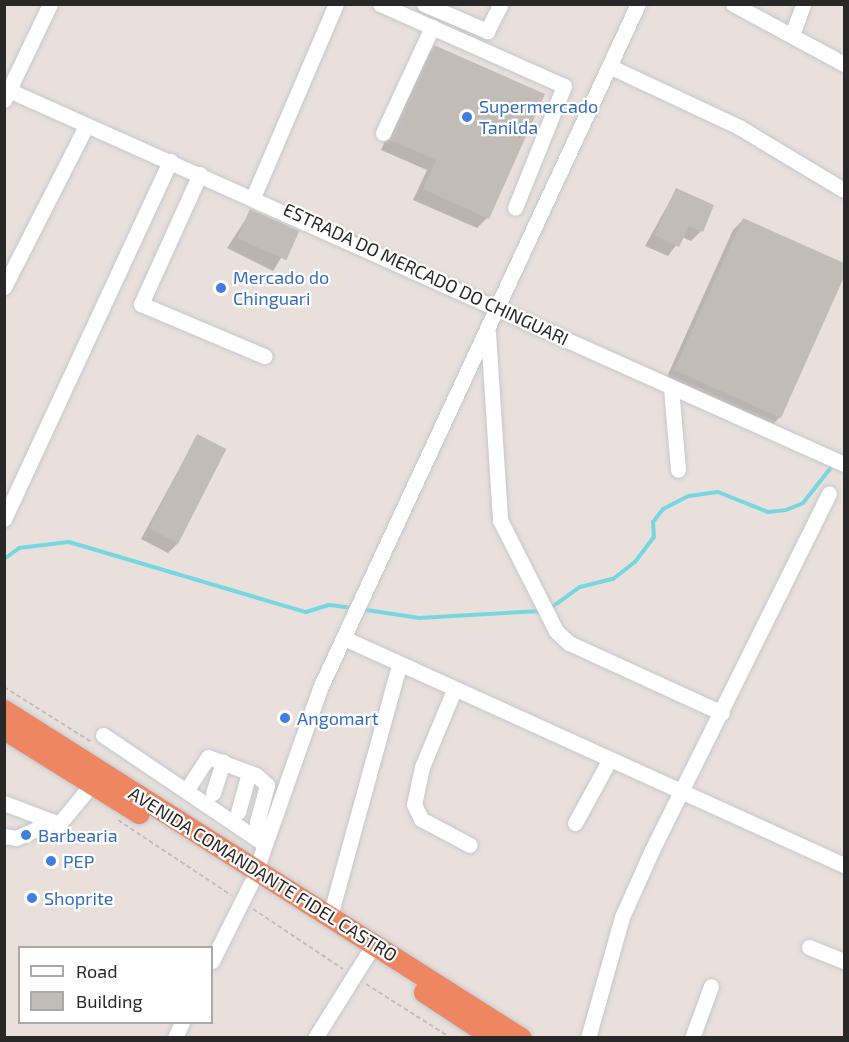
<!DOCTYPE html>
<html>
<head>
<meta charset="utf-8">
<style>
  body { margin:0 }
  #map { position:relative; width:849px; height:1042px; overflow:hidden; background:#e9e0db; font-family:"Exo 2",sans-serif }
  div>[style] { position:absolute }
  .shadow>* { inset:0; background:#0003 }
  .stream>* { height:4px; margin:-2px; padding:0 2px; transform-origin:2px; border-radius:2px; background:#77d7e1 }
  .building>* { inset:0; background:#c1bcb6; transform-origin:0 0 }
  .path>* { height:2px; margin-top:-1px; transform-origin:0; background:repeating-linear-gradient(90deg,#bebebe 0 4.5px,transparent 0 7.5px) }
  .roads { filter:drop-shadow(0 0 2px #c3c8d0) drop-shadow(0 0 2px #c3c8d0) }
  .minor>* { height:15px; margin:-7.5px; padding:0 7.5px; transform-origin:7.5px; border-radius:7.5px; background:#fff }
  .highway>* { height:21px; margin:-10.5px; padding:0 10.5px; transform-origin:10.5px; border-radius:10.5px; background:#ed8661 }
  .dots>* { width:16px; height:16px; translate:-50% -50%; box-sizing:border-box; border:3px solid #fff; border-radius:50% }
  span { translate:-50% -50%; white-space:nowrap; text-align:center; line-height:1.15; -webkit-text-stroke:4.5px #fff; paint-order:stroke }
  .shop-label { font-size:18px; color:#366cbe }
  .left { translate:0 -50%; text-align:left }
  .street-label { font-size:18px; color:#282828 }
  .frame { position:absolute; inset:0; border:6px solid #282828; pointer-events:none }
  .legend { position:absolute; left:18px; top:946px; width:195px; height:78px; box-sizing:border-box; background:#fff; border:2px solid #a9a9a9; margin:0; padding:8px 10px; list-style:none; font-size:18px; color:#282828 }
  .legend li { display:flex; align-items:center; gap:12px; height:30px }
  .legend b { width:30px; border:2px solid #a9a9a9 }
</style>
</head>
<body>
<div id="map">
  <div class="shadow">
    <div style="clip-path:polygon(435px 47px,487px 218px,477px 228px,413px 200px,427px 170px,381px 150px,424px 57px)"></div>
    <div style="clip-path:polygon(676px 190px,701px 231px,691px 241px,682px 237px,668px 256px,645px 246px)"></div>
    <div style="clip-path:polygon(251px 211px,297px 232px,273px 271px,227px 248px)"></div>
    <div style="clip-path:polygon(743px 220px,844px 264px,780px 417px,769px 428px,665px 381px,733px 230px)"></div>
    <div style="clip-path:polygon(197px 436px,179px 542px,168px 553px,141px 539px)"></div>
  </div>
  <div class="stream">
    <div style="left:4px;top:559px;width:19px;rotate:-36deg"></div>
    <div style="left:19px;top:548px;width:50px;rotate:-6.8deg"></div>
    <div style="left:69px;top:542px;width:247px;rotate:16.5deg"></div>
    <div style="left:306px;top:612px;width:24px;rotate:-17deg"></div>
    <div style="left:329px;top:605px;width:24px;rotate:7deg"></div>
    <div style="left:360px;top:609px;width:60px;rotate:8.7deg"></div>
    <div style="left:419px;top:618px;width:122px;rotate:-3.3deg"></div>
    <div style="left:548px;top:610px;width:39px;rotate:-36deg"></div>
    <div style="left:580px;top:587px;width:34px;rotate:-14deg"></div>
    <div style="left:613px;top:579px;width:28px;rotate:-38deg"></div>
    <div style="left:635px;top:562px;width:31px;rotate:-53deg"></div>
    <div style="left:654px;top:537px;width:15px;rotate:-94deg"></div>
    <div style="left:653px;top:522px;width:16px;rotate:-52deg"></div>
    <div style="left:663px;top:509px;width:29px;rotate:-27deg"></div>
    <div style="left:689px;top:496px;width:29px;rotate:-8deg"></div>
    <div style="left:718px;top:492px;width:54px;rotate:21.8deg"></div>
    <div style="left:768px;top:512px;width:18px;rotate:-6deg"></div>
    <div style="left:786px;top:510px;width:18px;rotate:-22deg"></div>
    <div style="left:803px;top:503px;width:48px;rotate:-51.7deg"></div>
  </div>
  <div class="building">
    <div style="clip-path:polygon(434px 45px,545px 94px,489px 219px,423px 189px,436px 160px,390px 140px)"></div>
    <div style="clip-path:polygon(676px 188px,714px 205px,703px 232px,689px 226px,679px 247px,654px 235px)"></div>
    <div style="left:250px;top:209px;width:54px;height:32px;rotate:24deg"></div>
    <div style="clip-path:polygon(743px 218px,844px 263px,844px 277px,781px 418px,674px 370px)"></div>
    <div style="left:197px;top:434px;width:33px;height:106px;rotate:27deg"></div>
  </div>
  <div class="path">
    <div style="left:4px;top:687px;width:105px;rotate:32.2deg"></div>
    <div style="left:118px;top:820px;width:136px;rotate:33.6deg"></div>
    <div style="left:253px;top:909px;width:108px;rotate:33.7deg"></div>
    <div style="left:366px;top:984px;width:101px;rotate:32.4deg"></div>
  </div>
  <div class="roads">
    <div class="minor">
      <div style="left:380px;top:4px;width:201px;rotate:24deg"></div>
      <div style="left:564px;top:86px;width:131px;rotate:111.9deg"></div>
      <div style="left:424px;top:4px;width:69px;rotate:23.2deg"></div>
      <div style="left:487px;top:31px;width:30px;rotate:-63deg"></div>
      <div style="left:733px;top:4px;width:126px;rotate:28.4deg"></div>
      <div style="left:792px;top:35px;width:33px;rotate:-70deg"></div>
      <div style="left:611px;top:67px;width:141px;rotate:25.1deg"></div>
      <div style="left:739px;top:127px;width:122px;rotate:31deg"></div>
      <div style="left:4px;top:88px;width:920px;rotate:24.11deg"></div>
      <div style="left:4px;top:100px;width:106px;rotate:-64.4deg"></div>
      <div style="left:383px;top:133px;width:117px;rotate:-65.2deg"></div>
      <div style="left:200px;top:174px;width:143px;rotate:114.4deg"></div>
      <div style="left:141px;top:304px;width:134px;rotate:22.9deg"></div>
      <div style="left:254px;top:195px;width:208px;rotate:-66.8deg"></div>
      <div style="left:4px;top:287px;width:181px;rotate:-63deg"></div>
      <div style="left:488px;top:333px;width:187px;rotate:86.3deg"></div>
      <div style="left:500px;top:520px;width:124px;rotate:63.2deg"></div>
      <div style="left:556px;top:631px;width:18px;rotate:43deg"></div>
      <div style="left:569px;top:643px;width:168px;rotate:24.6deg"></div>
      <div style="left:671px;top:388px;width:82px;rotate:85.1deg"></div>
      <div style="left:4px;top:519px;width:395px;rotate:-65.1deg"></div>
      <div style="left:346px;top:639px;width:547px;rotate:24.41deg"></div>
      <div style="left:454px;top:690px;width:83px;rotate:112.6deg"></div>
      <div style="left:422px;top:767px;width:38px;rotate:102deg"></div>
      <div style="left:414px;top:804px;width:17px;rotate:65deg"></div>
      <div style="left:421px;top:819px;width:55px;rotate:28deg"></div>
      <div style="left:103px;top:735px;width:193px;rotate:34deg"></div>
      <div style="left:186px;top:791px;width:40px;rotate:-57.1deg"></div>
      <div style="left:208px;top:757px;width:51px;rotate:20.6deg"></div>
      <div style="left:256px;top:775px;width:15px;rotate:42deg"></div>
      <div style="left:267px;top:785px;width:38px;rotate:105deg"></div>
      <div style="left:257px;top:822px;width:13px;rotate:32deg"></div>
      <div style="left:213px;top:793px;width:33px;rotate:-72deg"></div>
      <div style="left:4px;top:803px;width:59px;rotate:20.9deg"></div>
      <div style="left:59px;top:824px;width:52px;rotate:-50.5deg"></div>
      <div style="left:238px;top:812px;width:41px;rotate:-74.2deg"></div>
      <div style="left:575px;top:823px;width:71px;rotate:-61.3deg"></div>
      <div style="left:4px;top:836px;width:12px;rotate:9deg"></div>
      <div style="left:16px;top:838px;width:36px;rotate:-24deg"></div>
      <div style="left:256px;top:870px;width:193px;rotate:-70.6deg"></div>
      <div style="left:320px;top:688px;width:754px;rotate:-65.07deg"></div>
      <div style="left:330px;top:916px;width:259px;rotate:-74.6deg"></div>
      <div style="left:809px;top:947px;width:38px;rotate:22deg"></div>
      <div style="left:212px;top:961px;width:87px;rotate:-63.4deg"></div>
      <div style="left:175px;top:1038px;width:17px;rotate:-66deg"></div>
      <div style="left:315px;top:1038px;width:98px;rotate:-57.9deg"></div>
      <div style="left:588px;top:1038px;width:126px;rotate:-74.3deg"></div>
      <div style="left:622px;top:917px;width:73px;rotate:-65.9deg"></div>
      <div style="left:652px;top:850px;width:398px;rotate:-63.6deg"></div>
      <div style="left:692px;top:1038px;width:55px;rotate:-69.9deg"></div>
    </div>
    <div class="highway">
      <div style="left:4px;top:710px;width:612px;rotate:32.39deg"></div>
      <div style="left:4px;top:729px;width:159px;rotate:31.9deg"></div>
      <div style="left:424px;top:992px;width:84px;rotate:33.3deg"></div>
    </div>
  </div>
  <div class="dots">
    <div style="left:467px;top:117px;background:#3f7fe0"></div>
    <div style="left:221px;top:288px;background:#3f7fe0"></div>
    <div style="left:285px;top:718px;background:#3f7fe0"></div>
    <div style="left:26px;top:835px;background:#3f7fe0"></div>
    <div style="left:51px;top:861px;background:#3f7fe0"></div>
    <div style="left:32px;top:898px;background:#3f7fe0"></div>
  </div>
  <div class="shop-label">
    <span class="left" style="left:479px;top:117px">Supermercado<br>Tanilda</span>
    <span class="left" style="left:233px;top:288px">Mercado do<br>Chinguari</span>
    <span class="left" style="left:297px;top:718px">Angomart</span>
    <span class="left" style="left:38px;top:835px">Barbearia</span>
    <span class="left" style="left:63px;top:861px">PEP</span>
    <span class="left" style="left:44px;top:898px">Shoprite</span>
  </div>
  <div class="street-label">
    <span style="left:426px;top:274px;rotate:25deg">ESTRADA DO MERCADO DO CHINGUARI</span>
    <span style="left:263px;top:874px;rotate:32deg">AVENIDA COMANDANTE FIDEL CASTRO</span>
  </div>
  <div class="frame"></div>
  <ul class="legend">
  <li><b style="height:8px;background:#fff"></b>Road</li>
  <li><b style="height:16px;background:#c1bcb6"></b>Building</li>
  </ul>
</div>
</body>
</html>
